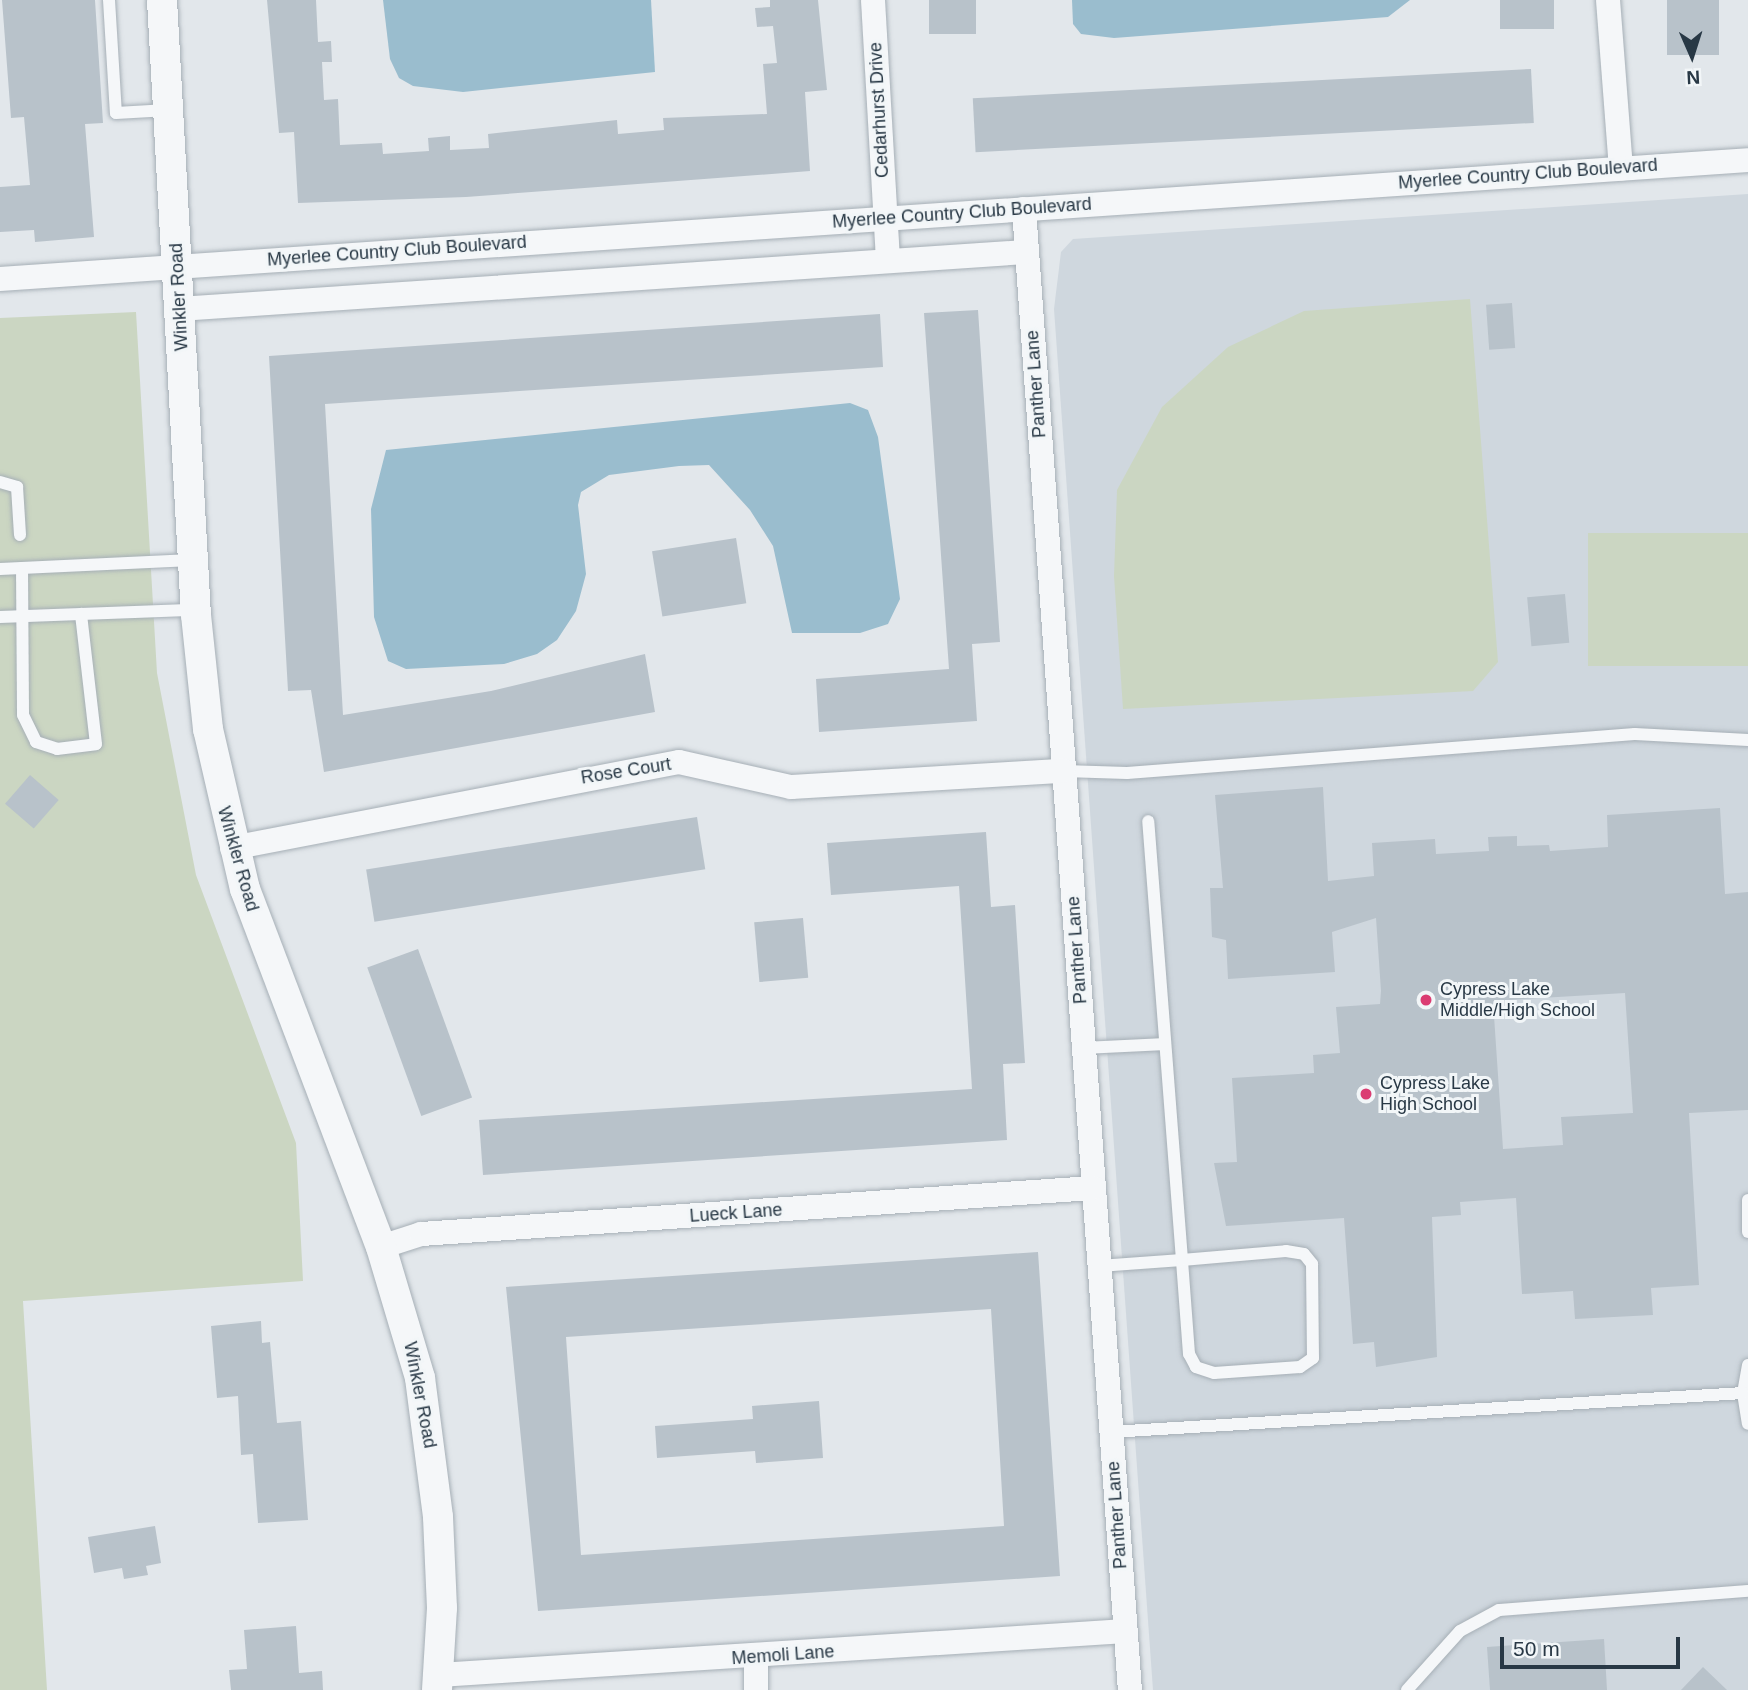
<!DOCTYPE html>
<html>
<head>
<meta charset="utf-8">
<style>
  body { margin:0 }
  #map { position:relative; width:1748px; height:1690px; overflow:hidden; background:#e2e7eb; font-family:Arial,sans-serif }
  div>[style] { position:absolute }
  .built>* { inset:0; background:#cfd7de }
  .green>* { inset:0; background:#cbd6c2; transform-origin:0 0 }
  .water>* { inset:0; background:#9abdce }
  .building>* { inset:0; background:#b8c2ca; transform-origin:0 0 }
  .roads { filter:drop-shadow(0 0 2px #a6afb6) drop-shadow(0 0 2px #a6afb6) }
  .service>* { height:12px; margin:-6px; padding:0 6px; transform-origin:6px; border-radius:6px; background:#f5f7f9 }
  .minor>* { height:24px; margin:-12px; padding:0 12px; transform-origin:12px; border-radius:12px; background:#f5f7f9 }
  .tertiary>* { height:30px; margin:-15px; padding:0 15px; transform-origin:15px; border-radius:15px; background:#f5f7f9 }
  .dots>* { width:19px; height:19px; translate:-50% -50%; box-sizing:border-box; border:4px solid #f2f6f8; border-radius:50% }
  span { translate:-50% -50%; white-space:nowrap; text-align:center; line-height:1.15; -webkit-text-stroke:6px #f2f6f8; paint-order:stroke }
  .street-label { font-size:18px; color:#283845 }
  .poi-label { font-size:18px; color:#283845 }
  .left { translate:0 -50%; text-align:left }
  .north { position:absolute; left:1657px; top:21px; width:70px; height:70px; -webkit-text-stroke:5px #f2f6f8; paint-order:stroke; rotate:177deg; font-size:19px; font-weight:700; line-height:28px; text-align:center; color:#283845 }
  .north::after { content:''; display:block; margin:auto; width:24px; height:32px; background:#283845; clip-path:polygon(50% 0,100% 100%,50% 72%,0 100%) }
  .scale { position:absolute; left:1500px; top:1637px; width:180px; height:32px; box-sizing:border-box; border:4px solid #283845; border-top:0; padding-left:9px; font-size:21px; line-height:24px; white-space:nowrap; color:#283845; -webkit-text-stroke:5px #f2f6f8; paint-order:stroke }
</style>
</head>
<body>
<div id="map">
  <div class="built">
    <div style="clip-path:polygon(1748px 194px,1748px 1690px,1153px 1690px,1054px 309px,1061px 252px,1073px 239px)"></div>
  </div>
  <div class="green">
    <div style="clip-path:polygon(1470px 299px,1498px 662px,1473px 691px,1123px 709px,1114px 576px,1117px 490px,1162px 407px,1228px 347px,1304px 311px)"></div>
    <div style="clip-path:polygon(136px 312px,157px 673px,196px 875px,296px 1143px,303px 1281px,23px 1301px,47px 1690px,0 1690px,0 318px)"></div>
    <div style="left:1748px;top:533px;width:133px;height:160px;rotate:90deg"></div>
  </div>
  <div class="water">
    <div style="clip-path:polygon(383px 0,651px 0,655px 72px,463px 92px,413px 86px,399px 78px,390px 59px)"></div>
    <div style="clip-path:polygon(1072px 0,1410px 0,1388px 17px,1114px 38px,1081px 34px,1073px 24px)"></div>
    <div style="clip-path:polygon(850px 403px,868px 410px,878px 437px,900px 599px,888px 624px,860px 633px,792px 633px,773px 546px,750px 510px,709px 465px,679px 466px,609px 475px,581px 492px,578px 505px,586px 574px,576px 611px,557px 640px,537px 654px,504px 664px,406px 669px,388px 661px,374px 617px,371px 509px,386px 450px)"></div>
  </div>
  <div class="building">
    <div style="clip-path:polygon(2px 0,95px 0,103px 123px,85px 124px,94px 237px,35px 242px,34px 230px,0 232px,0 187px,30px 185px,24px 117px,11px 118px)"></div>
    <div style="clip-path:polygon(267px 0,316px 0,318px 42px,331px 41px,332px 62px,322px 62px,324px 100px,338px 99px,340px 145px,382px 143px,383px 154px,429px 151px,428px 138px,450px 136px,450px 150px,489px 148px,488px 134px,617px 120px,618px 134px,664px 130px,663px 118px,767px 114px,763px 64px,777px 63px,773px 26px,757px 27px,755px 8px,770px 7px,770px 0,818px 0,827px 90px,805px 92px,810px 171px,466px 197px,298px 203px,294px 132px,279px 133px)"></div>
    <div style="left:929px;top:0;width:47px;height:34px"></div>
    <div style="left:1500px;top:0;width:54px;height:29px"></div>
    <div style="left:1667px;top:0;width:52px;height:55px"></div>
    <div style="left:1531px;top:69px;width:54px;height:559px;rotate:87deg"></div>
    <div style="left:1512px;top:303px;width:45px;height:26px;rotate:86deg"></div>
    <div style="clip-path:polygon(978px 310px,1000px 642px,972px 644px,977px 721px,819px 732px,816px 679px,949px 669px,924px 313px)"></div>
    <div style="clip-path:polygon(880px 314px,883px 367px,325px 404px,343px 715px,491px 691px,645px 654px,655px 712px,324px 772px,311px 690px,288px 691px,269px 356px)"></div>
    <div style="left:736px;top:538px;width:66px;height:85px;rotate:81deg"></div>
    <div style="left:1565px;top:594px;width:49px;height:38px;rotate:85deg"></div>
    <div style="left:30px;top:775px;width:38px;height:38px;rotate:41deg"></div>
    <div style="clip-path:polygon(evenodd,1323px 787px,1328px 881px,1374px 876px,1372px 843px,1435px 839px,1436px 854px,1489px 851px,1488px 837px,1517px 836px,1517px 846px,1549px 845px,1550px 851px,1608px 847px,1607px 815px,1720px 808px,1725px 894px,1748px 892px,1748px 1110px,1689px 1113px,1699px 1285px,1651px 1288px,1653px 1315px,1575px 1319px,1573px 1291px,1522px 1294px,1516px 1198px,1460px 1202px,1461px 1215px,1432px 1217px,1437px 1357px,1376px 1367px,1374px 1342px,1353px 1344px,1344px 1218px,1226px 1226px,1214px 1163px,1237px 1162px,1232px 1078px,1314px 1073px,1313px 1055px,1340px 1053px,1336px 1007px,1380px 1004px,1381px 991px,1376px 918px,1332px 932px,1335px 972px,1228px 979px,1226px 940px,1212px 937px,1210px 888px,1223px 888px,1215px 795px,1323px 787px,1625px 993px,1633px 1113px,1561px 1117px,1563px 1145px,1503px 1149px,1493px 1001px,1625px 993px)"></div>
    <div style="left:697px;top:817px;width:53px;height:335px;rotate:81deg"></div>
    <div style="clip-path:polygon(986px 832px,991px 907px,1015px 905px,1025px 1063px,1003px 1064px,1007px 1140px,483px 1175px,479px 1120px,972px 1089px,959px 886px,831px 895px,827px 843px)"></div>
    <div style="left:803px;top:918px;width:60px;height:49px;rotate:85deg"></div>
    <div style="left:418px;top:949px;width:158px;height:54px;rotate:70deg"></div>
    <div style="clip-path:polygon(evenodd,1038px 1252px,1060px 1576px,538px 1611px,506px 1287px,1038px 1252px,991px 1309px,1004px 1526px,581px 1555px,566px 1337px,991px 1309px)"></div>
    <div style="clip-path:polygon(261px 1321px,262px 1343px,270px 1342px,277px 1423px,301px 1421px,308px 1520px,258px 1523px,253px 1454px,241px 1455px,238px 1396px,217px 1398px,211px 1326px)"></div>
    <div style="clip-path:polygon(819px 1401px,823px 1458px,756px 1463px,755px 1451px,657px 1458px,655px 1426px,753px 1419px,752px 1406px)"></div>
    <div style="clip-path:polygon(155px 1526px,161px 1563px,146px 1566px,148px 1575px,124px 1579px,122px 1568px,94px 1573px,88px 1537px)"></div>
    <div style="clip-path:polygon(296px 1626px,299px 1673px,322px 1671px,323px 1690px,231px 1690px,229px 1670px,247px 1669px,244px 1630px)"></div>
    <div style="clip-path:polygon(1604px 1639px,1607px 1690px,1490px 1690px,1487px 1647px)"></div>
    <div style="clip-path:polygon(1703px 1667px,1727px 1690px,1681px 1690px)"></div>
  </div>
  <div class="roads">
    <div class="service">
      <div style="left:109px;top:0;width:113px;rotate:86.5deg"></div>
      <div style="left:116px;top:113px;width:52px;rotate:-3.3deg"></div>
      <div style="left:0;top:482px;width:18px;rotate:16deg"></div>
      <div style="left:17px;top:487px;width:48px;rotate:86.4deg"></div>
      <div style="left:22px;top:568px;width:147px;rotate:89.6deg"></div>
      <div style="left:23px;top:715px;width:30px;rotate:64deg"></div>
      <div style="left:36px;top:742px;width:22px;rotate:18deg"></div>
      <div style="left:57px;top:749px;width:39px;rotate:-7deg"></div>
      <div style="left:96px;top:744px;width:131px;rotate:-96.6deg"></div>
      <div style="left:0;top:569px;width:192px;rotate:-2.7deg"></div>
      <div style="left:0;top:617px;width:195px;rotate:-2.1deg"></div>
      <div style="left:1064px;top:771px;width:63px;rotate:1.8deg"></div>
      <div style="left:1127px;top:773px;width:509px;rotate:-4.39deg"></div>
      <div style="left:1635px;top:734px;width:113px;rotate:3deg"></div>
      <div style="left:1084px;top:1048px;width:81px;rotate:-2.8deg"></div>
      <div style="left:1748px;top:1200px;width:32px;rotate:90deg"></div>
      <div style="left:1286px;top:1251px;width:18px;rotate:9deg"></div>
      <div style="left:1304px;top:1254px;width:13px;rotate:51deg"></div>
      <div style="left:1312px;top:1264px;width:94px;rotate:89.4deg"></div>
      <div style="left:1313px;top:1358px;width:16px;rotate:145deg"></div>
      <div style="left:1300px;top:1367px;width:86px;rotate:176deg"></div>
      <div style="left:1214px;top:1373px;width:19px;rotate:-162deg"></div>
      <div style="left:1196px;top:1367px;width:15px;rotate:-118deg"></div>
      <div style="left:1189px;top:1354px;width:94px;rotate:-94.3deg"></div>
      <div style="left:1182px;top:1260px;width:104px;rotate:-4.9deg"></div>
      <div style="left:1099px;top:1266px;width:83px;rotate:-4.1deg"></div>
      <div style="left:1182px;top:1260px;width:440px;rotate:-94.4deg"></div>
      <div style="left:1748px;top:1365px;width:28px;rotate:100deg"></div>
      <div style="left:1743px;top:1393px;width:31px;rotate:81deg"></div>
      <div style="left:1111px;top:1432px;width:633px;rotate:-3.53deg"></div>
      <div style="left:1407px;top:1690px;width:79px;rotate:-48.1deg"></div>
      <div style="left:1460px;top:1631px;width:44px;rotate:-28.3deg"></div>
      <div style="left:1499px;top:1610px;width:250px;rotate:-4.4deg"></div>
    </div>
    <div class="minor">
      <div style="left:873px;top:0;width:261px;rotate:86.7deg"></div>
      <div style="left:1608px;top:0;width:169px;rotate:85.6deg"></div>
      <div style="left:1024px;top:209px;width:1485px;rotate:85.91deg"></div>
      <div style="left:0;top:279px;width:1752px;rotate:-3.89deg"></div>
      <div style="left:179px;top:309px;width:848px;rotate:-3.85deg"></div>
      <div style="left:232px;top:848px;width:455px;rotate:-10.9deg"></div>
      <div style="left:679px;top:762px;width:115px;rotate:12.6deg"></div>
      <div style="left:791px;top:787px;width:273px;rotate:-3.4deg"></div>
      <div style="left:381px;top:1247px;width:42px;rotate:-18deg"></div>
      <div style="left:421px;top:1234px;width:674px;rotate:-3.92deg"></div>
      <div style="left:756px;top:1656px;width:34px;rotate:90deg"></div>
      <div style="left:439px;top:1675px;width:688px;rotate:-3.66deg"></div>
    </div>
    <div class="tertiary">
      <div style="left:162px;top:0;width:616px;rotate:86.84deg"></div>
      <div style="left:196px;top:615px;width:115px;rotate:84deg"></div>
      <div style="left:208px;top:729px;width:164px;rotate:77deg"></div>
      <div style="left:245px;top:889px;width:383px;rotate:69.2deg"></div>
      <div style="left:381px;top:1247px;width:137px;rotate:73.4deg"></div>
      <div style="left:420px;top:1378px;width:140px;rotate:82.6deg"></div>
      <div style="left:438px;top:1517px;width:91px;rotate:87.5deg"></div>
      <div style="left:442px;top:1608px;width:82px;rotate:93.5deg"></div>
    </div>
  </div>
  <div class="dots">
    <div style="left:1426px;top:1000px;background:#db3c72"></div>
    <div style="left:1366px;top:1094px;background:#db3c72"></div>
  </div>
  <div class="street-label">
    <span style="left:879px;top:110px;rotate:-93deg">Cedarhurst Drive</span>
    <span style="left:1528px;top:174px;rotate:-4deg">Myerlee Country Club Boulevard</span>
    <span style="left:962px;top:213px;rotate:-4deg">Myerlee Country Club Boulevard</span>
    <span style="left:397px;top:251px;rotate:-4deg">Myerlee Country Club Boulevard</span>
    <span style="left:179px;top:297px;rotate:-93deg">Winkler Road</span>
    <span style="left:1036px;top:384px;rotate:-94deg">Panther Lane</span>
    <span style="left:626px;top:771px;rotate:-9deg">Rose Court</span>
    <span style="left:238px;top:859px;rotate:74deg">Winkler Road</span>
    <span style="left:1077px;top:950px;rotate:-94deg">Panther Lane</span>
    <span style="left:736px;top:1213px;rotate:-4deg">Lueck Lane</span>
    <span style="left:420px;top:1395px;rotate:79deg">Winkler Road</span>
    <span style="left:1117px;top:1515px;rotate:-94deg">Panther Lane</span>
    <span style="left:783px;top:1655px;rotate:-4deg">Memoli Lane</span>
  </div>
  <div class="poi-label">
    <span class="left" style="left:1440px;top:1000px">Cypress Lake<br>Middle/High School</span>
    <span class="left" style="left:1380px;top:1094px">Cypress Lake<br>High School</span>
  </div>
  <div class="north">N</div>
  <div class="scale">50 m</div>
</div>
</body>
</html>
